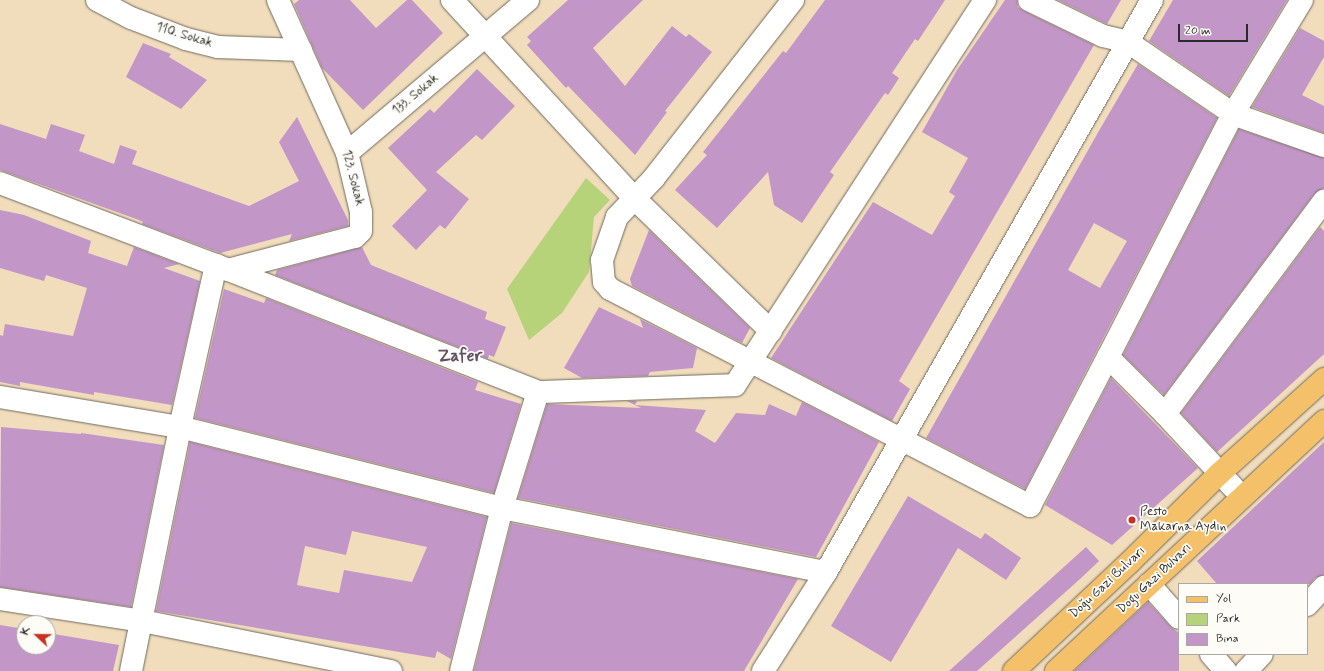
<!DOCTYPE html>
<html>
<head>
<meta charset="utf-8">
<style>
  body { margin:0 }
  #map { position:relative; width:1324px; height:671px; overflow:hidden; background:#f1ddbc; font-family:Mynerve,sans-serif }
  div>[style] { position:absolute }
  .green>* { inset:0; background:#b6d37a }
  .building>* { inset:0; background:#c296c7 }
  .roads { filter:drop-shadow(0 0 1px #70695e) drop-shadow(0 0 1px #70695e) }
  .street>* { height:22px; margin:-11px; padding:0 11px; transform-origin:11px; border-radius:11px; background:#fff }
  .primary>* { height:22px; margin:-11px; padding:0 11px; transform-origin:11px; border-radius:11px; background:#f4c16a }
  .dots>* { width:11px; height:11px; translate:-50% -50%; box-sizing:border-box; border:2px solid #fdfcf7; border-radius:50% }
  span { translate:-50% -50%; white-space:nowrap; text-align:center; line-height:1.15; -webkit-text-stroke:3.5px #fdfcf7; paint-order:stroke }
  .street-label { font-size:13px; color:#2b2b2b }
  .poi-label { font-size:13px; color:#2b2b2b }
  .left { translate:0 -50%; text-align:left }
  .district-label { font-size:17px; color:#605062; font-weight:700 }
  .legend { position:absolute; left:1178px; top:583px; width:130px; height:72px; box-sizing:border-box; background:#fdfcf7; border:1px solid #a9a8a5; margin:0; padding:5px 7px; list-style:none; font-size:12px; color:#2b2b2b }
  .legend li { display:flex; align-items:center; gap:8px; height:20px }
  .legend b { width:20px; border:1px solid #a9a8a5 }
  .north { position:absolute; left:16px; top:615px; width:40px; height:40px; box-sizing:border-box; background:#fdfcf7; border:1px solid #a9a8a5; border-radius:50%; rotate:292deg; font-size:11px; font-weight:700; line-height:16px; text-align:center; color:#2b2b2b }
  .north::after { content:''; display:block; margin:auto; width:14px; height:18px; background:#c8321e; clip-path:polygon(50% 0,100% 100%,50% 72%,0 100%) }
  .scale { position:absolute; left:1178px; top:24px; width:70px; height:18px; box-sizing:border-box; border:2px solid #2b2b2b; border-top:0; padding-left:5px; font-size:12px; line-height:14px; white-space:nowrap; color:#2b2b2b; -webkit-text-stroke:3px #fdfcf7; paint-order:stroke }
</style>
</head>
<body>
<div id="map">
  <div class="green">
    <div style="clip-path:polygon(586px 178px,610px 200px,594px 217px,589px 272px,562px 313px,529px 340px,507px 289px)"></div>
  </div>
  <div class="building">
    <div style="clip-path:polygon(299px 0,350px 0,376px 28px,407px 0,412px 0,443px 33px,363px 110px,322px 68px,294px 4px)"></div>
    <div style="clip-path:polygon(568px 0,643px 0,593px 48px,625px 86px,672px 26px,686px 37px,689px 34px,712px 52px,665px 111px,667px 112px,635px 155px,568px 86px,566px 88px,527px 45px,531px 41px,527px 37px)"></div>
    <div style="clip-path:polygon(825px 0,945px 0,918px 41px,915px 39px,892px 73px,899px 78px,888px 95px,885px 93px,830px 172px,834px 175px,802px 223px,774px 205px,768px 172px,717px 228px,675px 190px,707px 155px,703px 152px,783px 51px,786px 53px)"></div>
    <div style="clip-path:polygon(1005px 0,1017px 0,1018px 7px,1024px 11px,1094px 45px,899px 381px,910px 389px,892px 421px,771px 358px,873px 202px,932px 235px,955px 196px,949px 192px,968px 158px,922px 132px,957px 70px)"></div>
    <div style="clip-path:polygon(1058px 0,1121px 0,1107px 24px)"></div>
    <div style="clip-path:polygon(1173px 0,1287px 0,1229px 96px,1149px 41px)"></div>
    <div style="clip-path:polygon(1300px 28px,1324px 41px,1324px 57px,1302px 95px,1324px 106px,1324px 133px,1252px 107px)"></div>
    <div style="clip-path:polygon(143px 43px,171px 54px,169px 57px,207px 80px,181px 109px,126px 77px)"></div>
    <div style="clip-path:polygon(evenodd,1138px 64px,1217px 118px,1025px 489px,926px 438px,1100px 129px,1138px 64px,1094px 223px,1127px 241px,1100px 288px,1068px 270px,1094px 223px)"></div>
    <div style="clip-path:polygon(477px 69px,515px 106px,482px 140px,476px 135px,436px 172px,469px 199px,445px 229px,440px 225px,416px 250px,392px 226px,427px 190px,388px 148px,430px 109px,434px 113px)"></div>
    <div style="clip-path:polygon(297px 117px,348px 220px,348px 226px,289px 241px,292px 234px,220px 253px,142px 224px,143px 222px,139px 220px,0 170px,0 124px,46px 139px,51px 124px,85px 135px,79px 151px,114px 164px,120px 145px,137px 151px,132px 164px,249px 206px,299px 181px,279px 142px)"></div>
    <div style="clip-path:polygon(1239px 129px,1324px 158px,1324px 188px,1314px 194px,1164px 395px,1123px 355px)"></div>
    <div style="clip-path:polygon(0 210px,24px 215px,91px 241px,88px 253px,127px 266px,134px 247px,179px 264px,164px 268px,200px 281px,172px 405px,94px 392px,94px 395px,20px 382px,20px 386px,0 382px,0 335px,3px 336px,5px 324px,73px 336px,87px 288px,46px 275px,44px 281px,0 268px)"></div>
    <div style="clip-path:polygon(1320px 227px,1324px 231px,1324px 354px,1217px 452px,1181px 413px)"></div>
    <div style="clip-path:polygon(649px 230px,750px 328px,742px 343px,632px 286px,630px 279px)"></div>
    <div style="clip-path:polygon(362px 247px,371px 265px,487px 312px,485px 319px,506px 327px,494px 357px,489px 355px,488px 359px,275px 275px,277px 270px)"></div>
    <div style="clip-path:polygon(224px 289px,264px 303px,266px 298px,478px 382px,475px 390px,521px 404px,494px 493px,195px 418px)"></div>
    <div style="clip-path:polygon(599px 307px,643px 328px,640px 319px,697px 348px,693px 368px,650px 372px,648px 376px,582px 378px,564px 368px)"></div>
    <div style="clip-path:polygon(1111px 378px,1198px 468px,1112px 545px,1045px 505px)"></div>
    <div style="clip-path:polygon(627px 401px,637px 401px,635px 405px,706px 410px,695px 431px,715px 443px,736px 413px,765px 415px,769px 404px,796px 416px,802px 402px,879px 442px,816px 557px,518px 498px,547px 404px,641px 408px)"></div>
    <div style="clip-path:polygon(1px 427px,81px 434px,81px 433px,164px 445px,131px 607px,0 587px)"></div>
    <div style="clip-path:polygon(evenodd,190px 442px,487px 517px,451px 659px,437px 651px,435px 658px,156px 611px,190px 442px,352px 531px,427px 547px,412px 582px,344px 570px,339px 593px,297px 585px,305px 546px,346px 555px,352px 531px)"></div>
    <div style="clip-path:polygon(1324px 442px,1324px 575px,1315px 578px,1310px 584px,1217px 584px,1197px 561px)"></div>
    <div style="clip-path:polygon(908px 496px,981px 539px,985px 533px,1021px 558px,1006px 580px,958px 548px,891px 662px,831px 626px)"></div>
    <div style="clip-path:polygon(511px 523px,798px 579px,744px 671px,474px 671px)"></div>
    <div style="clip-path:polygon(1086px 547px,1099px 561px,1080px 579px,977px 671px,949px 671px)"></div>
    <div style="clip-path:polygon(1148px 602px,1170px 626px,1179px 633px,1179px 671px,1074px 671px)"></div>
    <div style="clip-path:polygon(0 625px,24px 629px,24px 647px,48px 647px,48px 633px,119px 645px,113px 671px,0 671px)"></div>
  </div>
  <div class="roads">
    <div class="street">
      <div style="left:97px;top:0;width:38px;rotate:28deg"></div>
      <div style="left:131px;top:18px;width:59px;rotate:20.9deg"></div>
      <div style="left:186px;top:39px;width:33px;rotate:14deg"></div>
      <div style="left:218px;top:47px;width:83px;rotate:2.1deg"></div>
      <div style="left:452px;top:0;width:269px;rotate:47.4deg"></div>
      <div style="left:634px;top:198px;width:191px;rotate:44.2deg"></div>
      <div style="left:793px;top:0;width:226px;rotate:128deg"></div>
      <div style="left:654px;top:178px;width:54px;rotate:133.5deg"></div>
      <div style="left:617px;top:217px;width:46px;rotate:109.2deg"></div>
      <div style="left:602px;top:260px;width:22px;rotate:85deg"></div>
      <div style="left:604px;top:282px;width:9px;rotate:49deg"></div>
      <div style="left:610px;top:289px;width:473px;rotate:27.3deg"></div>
      <div style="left:1030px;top:506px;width:168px;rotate:-62.4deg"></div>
      <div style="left:1108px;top:357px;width:273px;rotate:-62.8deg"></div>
      <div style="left:1233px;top:114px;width:133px;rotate:-58.8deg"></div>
      <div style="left:1029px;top:0;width:82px;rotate:25.9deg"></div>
      <div style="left:1103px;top:36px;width:26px;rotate:13deg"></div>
      <div style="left:1128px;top:42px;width:127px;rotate:34.4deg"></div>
      <div style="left:1233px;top:114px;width:96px;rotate:19.4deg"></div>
      <div style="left:347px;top:153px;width:237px;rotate:-40.2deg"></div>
      <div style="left:0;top:183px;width:231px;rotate:20.8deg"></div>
      <div style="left:216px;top:265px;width:346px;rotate:21.5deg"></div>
      <div style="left:538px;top:392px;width:197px;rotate:-2deg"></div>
      <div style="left:735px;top:385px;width:459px;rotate:-57deg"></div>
      <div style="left:228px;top:270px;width:131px;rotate:-14.6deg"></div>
      <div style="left:355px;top:237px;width:8px;rotate:-45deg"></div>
      <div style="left:361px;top:231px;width:19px;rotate:-90deg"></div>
      <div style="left:361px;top:212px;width:61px;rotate:-103.3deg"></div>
      <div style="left:347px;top:153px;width:168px;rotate:-114.3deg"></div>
      <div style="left:1108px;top:357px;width:81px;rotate:45deg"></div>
      <div style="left:1165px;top:414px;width:113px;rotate:47.1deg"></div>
      <div style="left:0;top:397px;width:182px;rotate:9.5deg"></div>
      <div style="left:180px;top:427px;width:332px;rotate:14.1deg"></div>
      <div style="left:502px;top:508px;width:330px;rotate:11.2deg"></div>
      <div style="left:1165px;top:414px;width:266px;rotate:-53.3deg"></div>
      <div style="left:1149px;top:584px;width:45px;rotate:48.6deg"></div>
      <div style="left:0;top:599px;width:144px;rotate:8.8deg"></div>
      <div style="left:142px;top:621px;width:254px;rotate:11.4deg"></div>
      <div style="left:1307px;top:605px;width:25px;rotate:-47deg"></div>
      <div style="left:1211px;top:654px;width:23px;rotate:49deg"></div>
      <div style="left:131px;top:671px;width:249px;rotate:-78.6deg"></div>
      <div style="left:180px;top:427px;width:166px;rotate:-77.5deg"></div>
      <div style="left:461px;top:671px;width:168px;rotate:-75.9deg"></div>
      <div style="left:502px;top:508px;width:121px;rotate:-72.8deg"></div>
      <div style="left:763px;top:671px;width:117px;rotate:-57.5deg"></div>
      <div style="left:826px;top:572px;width:658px;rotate:-60.32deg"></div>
      <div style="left:1246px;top:671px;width:23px;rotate:-47deg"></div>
    </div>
    <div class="primary">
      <div style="left:1014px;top:671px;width:158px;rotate:-43.2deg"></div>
      <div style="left:1129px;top:563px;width:127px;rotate:-44.7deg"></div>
      <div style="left:1219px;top:474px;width:142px;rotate:-42.1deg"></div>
      <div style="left:1056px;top:671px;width:367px;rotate:-43deg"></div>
    </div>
  </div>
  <div class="dots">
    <div style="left:1132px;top:520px;background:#c8321e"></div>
  </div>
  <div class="street-label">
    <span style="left:184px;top:36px;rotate:17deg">110. Sokak</span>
    <span style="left:416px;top:95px;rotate:-40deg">133. Sokak</span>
    <span style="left:352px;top:178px;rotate:76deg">123. Sokak</span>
    <span style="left:1155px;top:579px;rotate:-43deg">Dogu Gazi Bulvarı</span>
    <span style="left:1108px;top:583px;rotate:-43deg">Doğu Gazi Bulvarı</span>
  </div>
  <div class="poi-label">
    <span class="left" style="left:1140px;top:520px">Pesto<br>Makarna Aydın</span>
  </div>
  <div class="district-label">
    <span style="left:460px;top:357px">Zafer</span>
  </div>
  <ul class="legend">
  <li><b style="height:5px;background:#f4c16a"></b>Yol</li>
  <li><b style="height:11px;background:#b6d37a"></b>Park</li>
  <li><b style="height:11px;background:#c296c7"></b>Bina</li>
  </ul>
  <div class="north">K</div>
  <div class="scale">20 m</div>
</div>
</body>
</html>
